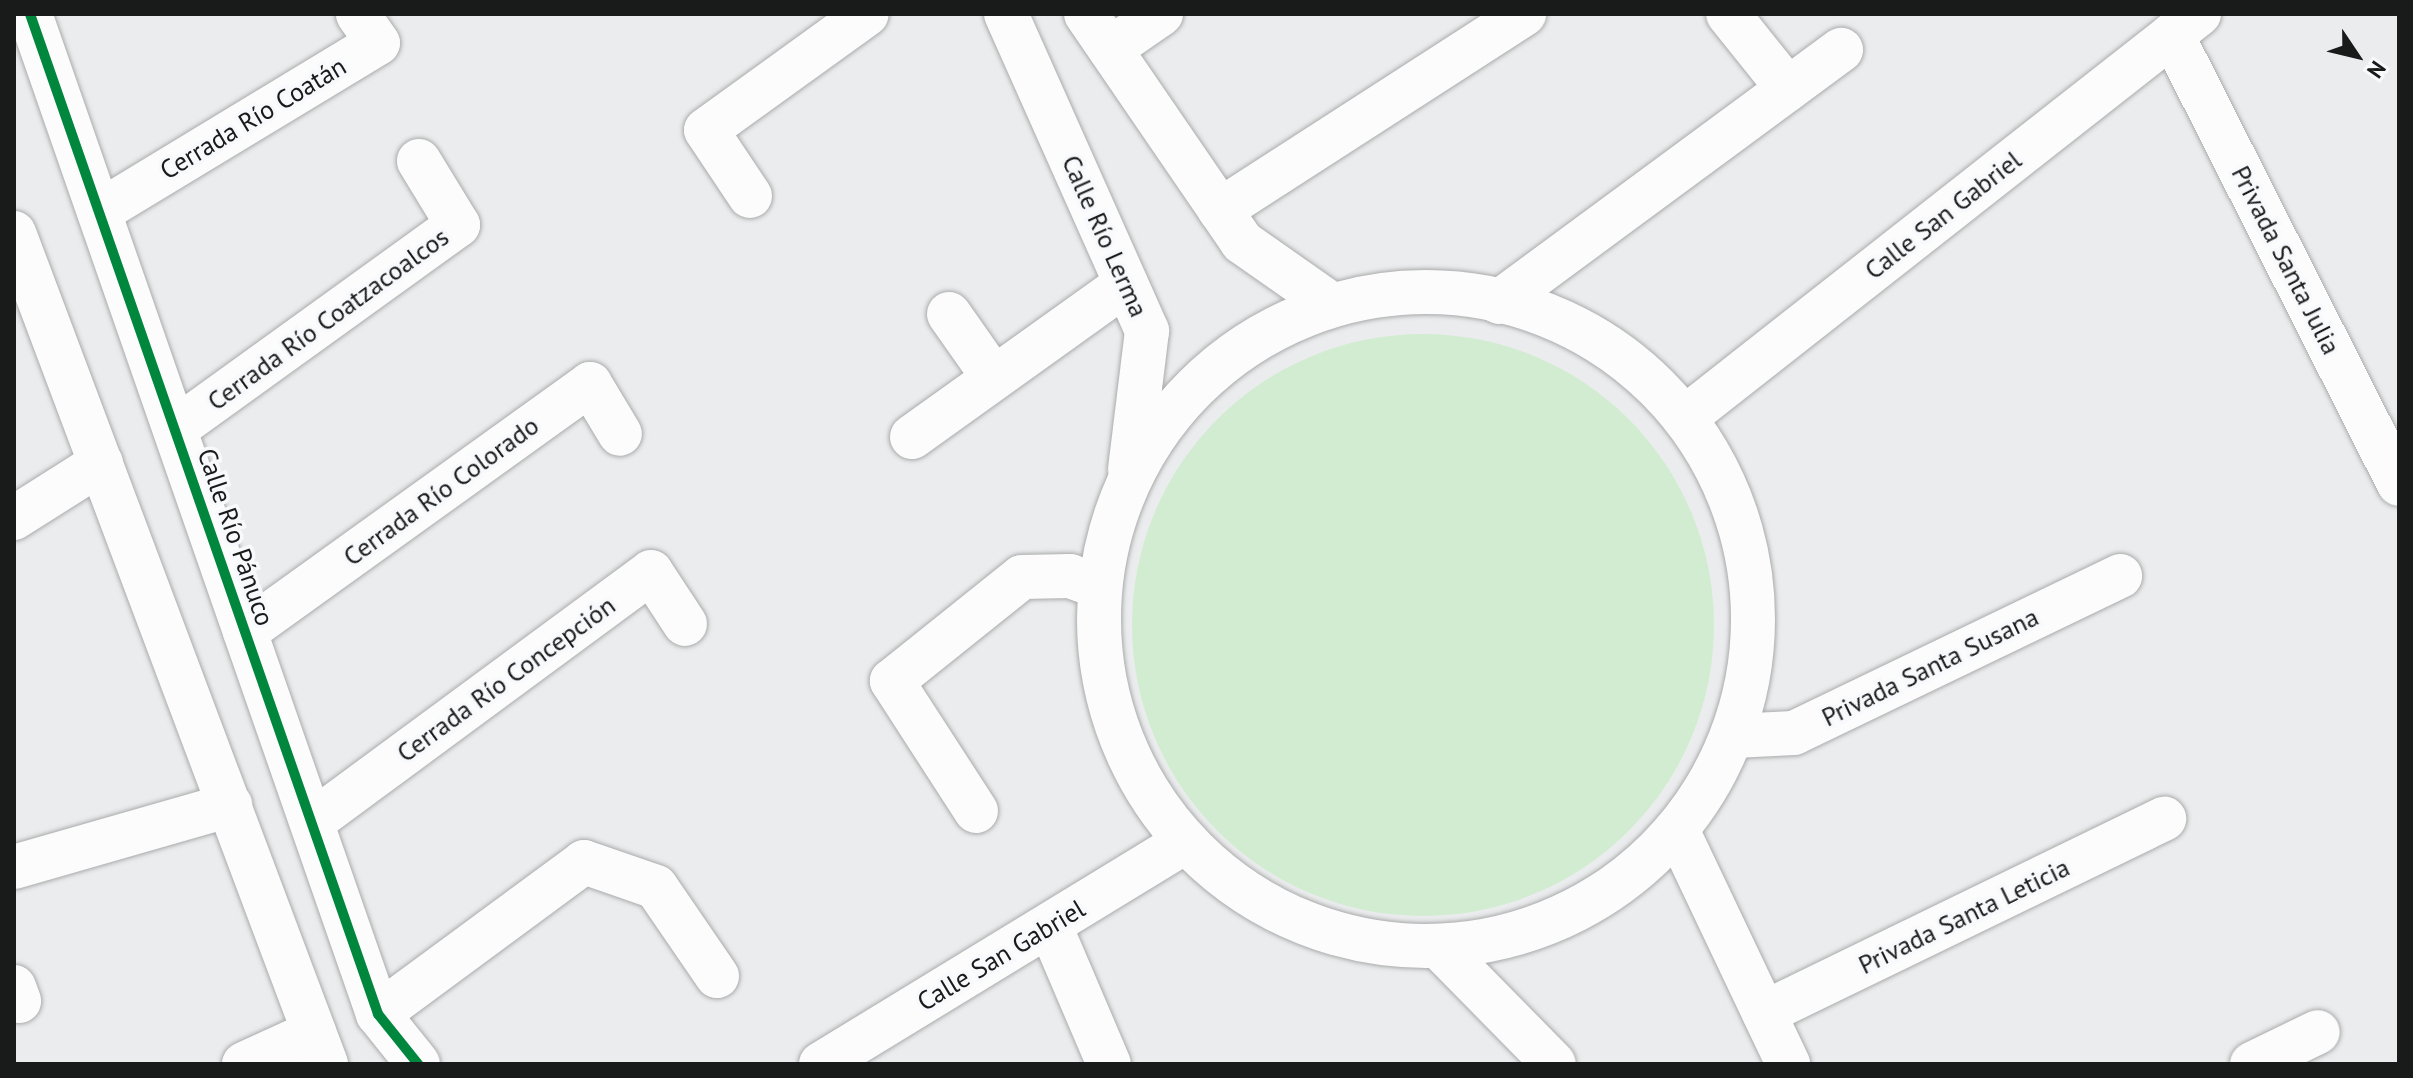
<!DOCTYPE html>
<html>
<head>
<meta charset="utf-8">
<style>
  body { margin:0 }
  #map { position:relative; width:2413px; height:1078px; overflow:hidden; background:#ebeced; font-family:"PT Sans",sans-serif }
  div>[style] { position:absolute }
  .green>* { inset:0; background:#d2ecd2 }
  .round { border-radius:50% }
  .roads { filter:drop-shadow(0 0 2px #aaabac) drop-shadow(0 0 2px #aaabac) }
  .minor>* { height:44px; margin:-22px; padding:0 22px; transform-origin:22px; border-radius:22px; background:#fcfcfc }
  .minor>.ring { margin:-22px; padding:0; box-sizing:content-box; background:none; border:44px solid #fcfcfc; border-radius:50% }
  .cycleway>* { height:10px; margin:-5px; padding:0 5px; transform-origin:5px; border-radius:5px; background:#00873e }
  span { translate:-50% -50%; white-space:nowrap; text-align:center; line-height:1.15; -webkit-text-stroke:7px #f7f9fc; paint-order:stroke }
  .street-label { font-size:26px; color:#191a1a }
  .frame { position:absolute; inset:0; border:16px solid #191a1a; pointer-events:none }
  .north { position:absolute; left:2317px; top:16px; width:80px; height:80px; -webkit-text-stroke:6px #f7f9fc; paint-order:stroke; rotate:125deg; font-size:22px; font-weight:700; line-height:32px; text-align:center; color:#191a1a }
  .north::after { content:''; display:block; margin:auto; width:28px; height:36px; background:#191a1a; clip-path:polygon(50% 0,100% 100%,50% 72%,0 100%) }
</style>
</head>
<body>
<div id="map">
  <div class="green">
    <div class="round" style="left:1132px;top:334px;width:582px;height:582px"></div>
  </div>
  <div class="roads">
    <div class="minor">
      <div style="left:30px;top:14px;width:1059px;rotate:70.81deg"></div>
      <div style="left:378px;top:1014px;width:64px;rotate:51.3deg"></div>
      <div style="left:1006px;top:14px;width:347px;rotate:66deg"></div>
      <div style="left:1147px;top:331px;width:140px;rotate:97deg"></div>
      <div style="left:1086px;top:14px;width:276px;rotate:55.6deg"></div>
      <div style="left:1242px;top:242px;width:106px;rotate:35deg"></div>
      <div style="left:1728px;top:14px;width:96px;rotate:51.3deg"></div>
      <div style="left:2172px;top:35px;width:503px;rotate:63.18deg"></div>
      <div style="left:1110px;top:49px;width:62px;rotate:-34.5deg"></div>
      <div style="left:750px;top:196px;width:79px;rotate:-123.7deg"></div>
      <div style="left:706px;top:130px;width:198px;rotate:-35.8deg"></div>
      <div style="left:1220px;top:210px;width:362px;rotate:-32.8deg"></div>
      <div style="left:99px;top:212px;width:326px;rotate:-31.2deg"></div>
      <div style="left:378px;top:43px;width:35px;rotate:-125deg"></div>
      <div style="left:14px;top:233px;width:888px;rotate:69.42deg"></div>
      <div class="ring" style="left:1099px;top:292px;width:610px;height:610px"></div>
      <div style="left:1499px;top:302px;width:425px;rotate:-36.4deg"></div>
      <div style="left:949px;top:314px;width:78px;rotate:54.9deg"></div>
      <div style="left:1687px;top:416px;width:651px;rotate:-38.14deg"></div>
      <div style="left:175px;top:429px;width:349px;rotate:-35.8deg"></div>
      <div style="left:458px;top:225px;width:75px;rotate:-121.4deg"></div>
      <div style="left:912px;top:437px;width:263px;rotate:-35.6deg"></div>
      <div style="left:14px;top:518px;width:103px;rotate:-32.3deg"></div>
      <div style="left:245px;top:632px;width:425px;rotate:-35.7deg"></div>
      <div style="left:590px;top:384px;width:58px;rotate:59deg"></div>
      <div style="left:1734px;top:736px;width:60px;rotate:-2.9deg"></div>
      <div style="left:1794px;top:733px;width:362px;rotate:-25.7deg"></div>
      <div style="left:976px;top:811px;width:155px;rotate:-122.9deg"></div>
      <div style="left:892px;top:681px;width:166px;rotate:-38.7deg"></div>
      <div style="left:1022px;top:577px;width:48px;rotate:-1.2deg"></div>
      <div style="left:1070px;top:576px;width:29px;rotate:20deg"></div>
      <div style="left:312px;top:822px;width:421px;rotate:-36.4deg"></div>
      <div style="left:651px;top:572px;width:62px;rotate:56.8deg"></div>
      <div style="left:1678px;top:832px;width:257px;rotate:64.6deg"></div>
      <div style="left:14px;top:867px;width:225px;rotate:-16deg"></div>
      <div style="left:1050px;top:926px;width:150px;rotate:66.9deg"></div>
      <div style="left:1443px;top:951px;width:158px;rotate:45.5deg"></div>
      <div style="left:14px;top:987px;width:15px;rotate:70deg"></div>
      <div style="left:1764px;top:1013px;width:445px;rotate:-25.9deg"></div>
      <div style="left:378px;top:1014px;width:256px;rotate:-36.4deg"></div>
      <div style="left:584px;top:862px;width:76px;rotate:19.1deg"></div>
      <div style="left:656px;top:887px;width:108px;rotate:55.6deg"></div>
      <div style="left:244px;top:1064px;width:77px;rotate:-24.6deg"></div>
      <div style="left:821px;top:1064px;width:421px;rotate:-31.4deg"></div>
      <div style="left:2252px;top:1064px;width:73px;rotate:-25.9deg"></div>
    </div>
  </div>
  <div class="cycleway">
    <div style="left:30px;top:14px;width:1059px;rotate:70.81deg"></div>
    <div style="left:378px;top:1014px;width:64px;rotate:51.3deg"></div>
  </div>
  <div class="street-label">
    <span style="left:253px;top:118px;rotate:-31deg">Cerrada Río Coatán</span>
    <span style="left:1943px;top:215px;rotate:-38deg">Calle San Gabriel</span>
    <span style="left:1105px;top:236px;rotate:66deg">Calle Río Lerma</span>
    <span style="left:2286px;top:260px;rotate:63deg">Privada Santa Julia</span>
    <span style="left:328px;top:319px;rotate:-36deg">Cerrada Río Coatzacoalcos</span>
    <span style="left:441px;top:491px;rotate:-36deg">Cerrada Río Colorado</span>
    <span style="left:236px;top:537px;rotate:71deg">Calle Río Pánuco</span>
    <span style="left:1930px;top:667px;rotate:-26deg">Privada Santa Susana</span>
    <span style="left:506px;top:679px;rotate:-36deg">Cerrada Río Concepción</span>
    <span style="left:1964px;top:916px;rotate:-26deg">Privada Santa Leticia</span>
    <span style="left:1001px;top:955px;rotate:-31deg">Calle San Gabriel</span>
  </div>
  <div class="frame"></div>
  <div class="north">N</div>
</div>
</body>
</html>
